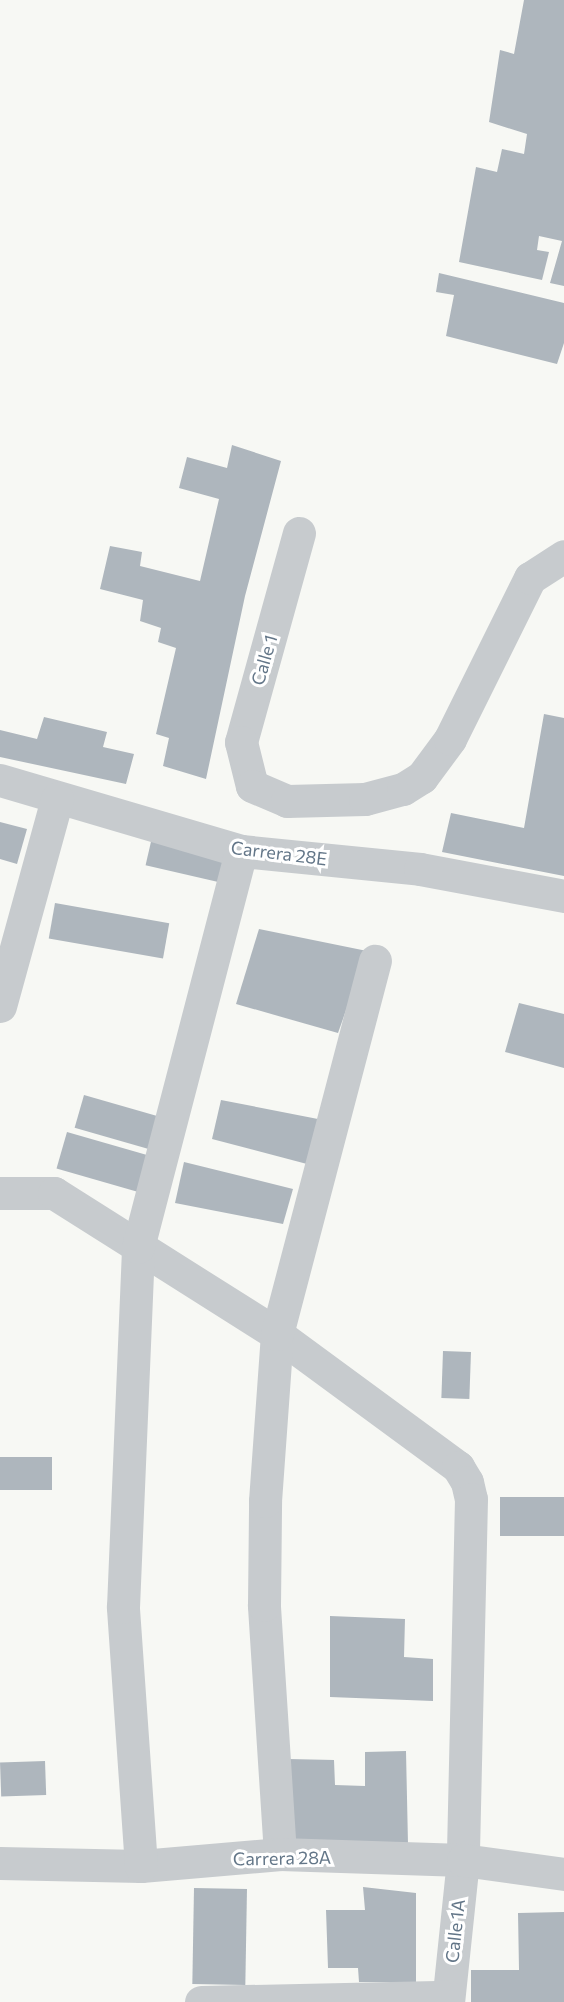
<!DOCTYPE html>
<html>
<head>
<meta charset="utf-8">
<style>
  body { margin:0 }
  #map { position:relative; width:564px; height:2002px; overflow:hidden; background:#f7f8f4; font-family:Commissioner,sans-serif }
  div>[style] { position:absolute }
  .building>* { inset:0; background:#aeb6bd; transform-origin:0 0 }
  .minor>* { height:33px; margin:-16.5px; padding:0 16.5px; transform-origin:16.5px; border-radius:16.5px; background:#c7cbce }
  span { translate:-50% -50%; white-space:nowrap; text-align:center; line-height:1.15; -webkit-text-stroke:6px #fff; paint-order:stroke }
  .street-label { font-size:18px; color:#637688 }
</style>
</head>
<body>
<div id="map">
  <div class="building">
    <div style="clip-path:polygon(524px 0,564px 0,564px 286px,550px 283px,562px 241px,539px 236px,537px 250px,549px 252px,542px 280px,459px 262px,476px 167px,497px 172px,502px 149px,524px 154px,527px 134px,489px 122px,500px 50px,514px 54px)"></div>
    <div style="clip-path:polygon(439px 273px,564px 303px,564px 343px,557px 364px,446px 336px,454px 295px,436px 292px)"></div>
    <div style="clip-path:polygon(232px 445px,281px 461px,245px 596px,206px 779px,163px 766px,169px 738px,156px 734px,176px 648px,158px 642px,161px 628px,140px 621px,143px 600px,100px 589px,110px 546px,142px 552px,140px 566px,200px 581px,219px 499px,179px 488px,187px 457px,227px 468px)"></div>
    <div style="clip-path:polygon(544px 714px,564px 718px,564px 876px,442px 852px,451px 813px,524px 828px)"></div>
    <div style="clip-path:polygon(44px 717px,107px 732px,103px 747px,134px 754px,126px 784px,0 757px,0 730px,37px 739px)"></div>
    <div style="clip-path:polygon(0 822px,27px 829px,17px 864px,0 859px)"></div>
    <div style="left:153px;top:833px;width:79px;height:33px;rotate:13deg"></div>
    <div style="left:55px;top:903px;width:116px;height:36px;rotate:10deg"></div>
    <div style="clip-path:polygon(259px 929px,367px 951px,338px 1033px,236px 1004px)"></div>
    <div style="clip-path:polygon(519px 1003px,564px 1014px,564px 1068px,505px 1052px)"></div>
    <div style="left:84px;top:1095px;width:86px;height:34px;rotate:16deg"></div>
    <div style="clip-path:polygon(221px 1100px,323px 1120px,307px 1164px,212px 1139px)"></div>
    <div style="left:67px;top:1132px;width:85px;height:38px;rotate:16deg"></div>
    <div style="clip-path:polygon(184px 1162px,293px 1189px,283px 1224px,175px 1203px)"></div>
    <div style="left:443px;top:1351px;width:28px;height:47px;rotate:2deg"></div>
    <div style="left:0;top:1457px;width:52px;height:33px"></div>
    <div style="left:564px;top:1497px;width:39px;height:64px;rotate:90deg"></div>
    <div style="clip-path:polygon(330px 1616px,405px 1619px,404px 1657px,433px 1659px,433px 1701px,330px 1697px)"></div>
    <div style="clip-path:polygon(406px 1751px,408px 1844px,290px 1844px,288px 1759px,334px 1760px,335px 1785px,365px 1786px,365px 1752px)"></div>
    <div style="left:45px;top:1761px;width:34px;height:45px;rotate:88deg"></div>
    <div style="clip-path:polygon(363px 1887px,416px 1893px,416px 1982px,359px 1982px,358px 1968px,328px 1968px,326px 1910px,365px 1910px)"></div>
    <div style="left:194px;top:1888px;width:53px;height:96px;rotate:1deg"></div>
    <div style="clip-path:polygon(564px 1912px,564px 2002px,471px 2002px,471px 1970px,519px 1970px,518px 1913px)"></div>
  </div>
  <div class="minor">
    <div style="left:299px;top:533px;width:217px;rotate:105.5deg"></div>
    <div style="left:241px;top:742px;width:45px;rotate:76deg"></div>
    <div style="left:252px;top:786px;width:38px;rotate:23deg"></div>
    <div style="left:287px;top:801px;width:78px;rotate:-1.5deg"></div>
    <div style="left:365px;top:799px;width:39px;rotate:-15deg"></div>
    <div style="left:403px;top:789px;width:22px;rotate:-32deg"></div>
    <div style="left:422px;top:777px;width:47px;rotate:-53.6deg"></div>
    <div style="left:450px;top:739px;width:180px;rotate:-63.6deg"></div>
    <div style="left:530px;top:578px;width:40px;rotate:-32.9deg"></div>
    <div style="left:0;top:780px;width:251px;rotate:16.4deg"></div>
    <div style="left:241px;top:851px;width:180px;rotate:5.7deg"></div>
    <div style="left:420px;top:869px;width:147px;rotate:10.6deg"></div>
    <div style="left:0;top:1006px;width:215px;rotate:-74.6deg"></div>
    <div style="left:0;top:1193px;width:54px"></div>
    <div style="left:54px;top:1193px;width:264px;rotate:32.3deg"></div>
    <div style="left:277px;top:1334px;width:225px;rotate:36.3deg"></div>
    <div style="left:458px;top:1467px;width:17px;rotate:59deg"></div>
    <div style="left:467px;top:1482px;width:17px;rotate:77deg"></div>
    <div style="left:471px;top:1499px;width:361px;rotate:91.3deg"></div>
    <div style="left:463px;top:1860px;width:143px;rotate:96deg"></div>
    <div style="left:280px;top:1854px;width:250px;rotate:-93.7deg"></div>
    <div style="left:264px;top:1605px;width:104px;rotate:-89.4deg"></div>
    <div style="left:265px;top:1501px;width:167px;rotate:-85.9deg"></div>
    <div style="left:277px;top:1334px;width:386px;rotate:-75.3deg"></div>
    <div style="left:0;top:1863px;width:141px;rotate:1.2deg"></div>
    <div style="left:141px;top:1866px;width:140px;rotate:-4.9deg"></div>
    <div style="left:280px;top:1854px;width:183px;rotate:1.9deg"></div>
    <div style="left:463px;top:1860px;width:102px;rotate:7.9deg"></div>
    <div style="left:141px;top:1866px;width:260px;rotate:-94deg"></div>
    <div style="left:123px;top:1607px;width:360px;rotate:-87.6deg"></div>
    <div style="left:138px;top:1247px;width:409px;rotate:-75.4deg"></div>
    <div style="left:201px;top:2002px;width:247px;rotate:-1.2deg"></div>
  </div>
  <div class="street-label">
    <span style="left:264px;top:660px;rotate:-74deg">Calle 1</span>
    <span style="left:279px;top:853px;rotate:7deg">Carrera 28E</span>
    <span style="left:282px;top:1858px;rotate:-1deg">Carrera 28A</span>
    <span style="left:455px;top:1931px;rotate:-84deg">Calle 1A</span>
  </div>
</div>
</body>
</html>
